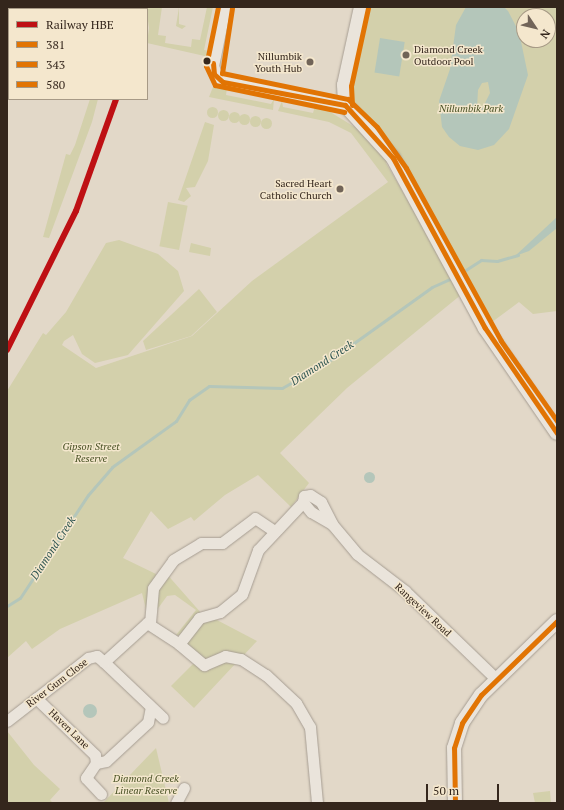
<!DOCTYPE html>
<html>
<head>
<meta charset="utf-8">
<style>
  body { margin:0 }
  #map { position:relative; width:564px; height:810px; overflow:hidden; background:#e2d8c8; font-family:"PT Serif",serif }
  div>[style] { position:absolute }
  .green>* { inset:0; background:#d3d0ab; transform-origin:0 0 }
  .round { border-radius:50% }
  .water>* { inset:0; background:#b4c6ba; transform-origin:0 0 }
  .stream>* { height:3px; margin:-1.5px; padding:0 1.5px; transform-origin:1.5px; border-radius:1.5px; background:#b4c6ba }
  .roads { filter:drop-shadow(0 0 1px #a69d92) drop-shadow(0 0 1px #a69d92) }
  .minor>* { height:11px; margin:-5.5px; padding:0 5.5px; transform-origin:5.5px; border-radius:5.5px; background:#eae4db }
  .tertiary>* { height:14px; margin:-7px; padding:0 7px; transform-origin:7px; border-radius:7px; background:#eae4db }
  .primary>* { height:18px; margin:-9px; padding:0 9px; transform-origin:9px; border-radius:9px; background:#e2dacb }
  .bus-1>* { height:5px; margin:-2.5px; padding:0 2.5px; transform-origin:2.5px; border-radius:2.5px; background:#e17404 }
  .bus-2>* { height:5px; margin:-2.5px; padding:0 2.5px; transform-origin:2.5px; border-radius:2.5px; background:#e17404 }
  .bus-3>* { height:5px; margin:-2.5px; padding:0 2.5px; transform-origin:2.5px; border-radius:2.5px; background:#e17404 }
  .rail-1>* { height:6px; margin:-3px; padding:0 3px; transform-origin:3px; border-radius:3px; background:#be1014 }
  .dots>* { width:11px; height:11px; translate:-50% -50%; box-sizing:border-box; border:2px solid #f4e7cd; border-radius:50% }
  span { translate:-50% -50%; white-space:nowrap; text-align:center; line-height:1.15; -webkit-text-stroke:3px #f4e7cd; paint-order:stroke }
  .poi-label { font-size:10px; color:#34261c }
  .left { translate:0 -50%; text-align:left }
  .right { translate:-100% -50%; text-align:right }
  .park-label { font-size:10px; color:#475023; font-style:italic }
  .street-label { font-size:10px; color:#34261c }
  .water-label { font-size:11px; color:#2b534f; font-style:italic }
  .frame { position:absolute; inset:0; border:8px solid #34261c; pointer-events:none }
  .legend { position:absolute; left:8px; top:8px; width:140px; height:92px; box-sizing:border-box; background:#f4e7cd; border:1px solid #a79a86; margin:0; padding:5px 7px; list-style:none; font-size:12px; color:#34261c }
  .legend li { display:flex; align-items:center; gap:8px; height:20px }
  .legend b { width:20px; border:1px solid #a79a86 }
  .north { position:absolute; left:516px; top:8px; width:40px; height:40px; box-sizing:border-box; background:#f4e7cd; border:1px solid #a79a86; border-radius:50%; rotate:125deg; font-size:11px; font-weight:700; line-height:16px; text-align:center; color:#34261c }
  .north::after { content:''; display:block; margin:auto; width:14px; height:18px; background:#716458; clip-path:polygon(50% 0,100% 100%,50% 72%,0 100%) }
  .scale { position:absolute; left:426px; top:784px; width:73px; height:18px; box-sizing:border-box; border:2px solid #34261c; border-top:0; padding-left:5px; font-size:12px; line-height:14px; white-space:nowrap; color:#34261c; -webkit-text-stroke:3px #f4e7cd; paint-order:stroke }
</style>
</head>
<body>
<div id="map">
  <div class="green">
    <div style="clip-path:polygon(20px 7px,51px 7px,49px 9px)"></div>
    <div style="clip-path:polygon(146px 7px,162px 7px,158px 35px,166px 36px,165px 43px,191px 47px,192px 39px,200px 40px,207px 7px,213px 7px,204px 50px,210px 51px,209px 57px,147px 43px,149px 28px)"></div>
    <div style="clip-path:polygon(179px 7px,179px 24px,186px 26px,182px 29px,176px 26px)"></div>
    <div style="clip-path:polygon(evenodd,366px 7px,557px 7px,557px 311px,533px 314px,519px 302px,488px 325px,351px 100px,349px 92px,366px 7px,524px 16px,548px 16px,548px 40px,524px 40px,524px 16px)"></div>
    <div style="clip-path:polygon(217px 85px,227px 88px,226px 95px,271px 104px,274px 99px,273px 110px,209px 97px,213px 87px)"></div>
    <div style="clip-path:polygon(90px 99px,98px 99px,92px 122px,49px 238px,43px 237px,66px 154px,70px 155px,75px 145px)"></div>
    <div style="clip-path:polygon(282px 101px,283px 107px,313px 113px,315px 106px,327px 110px,366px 134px,364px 137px,388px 162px,386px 163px,462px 294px,347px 388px,280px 453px,309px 483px,291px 507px,258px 475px,225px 495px,194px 521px,191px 517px,168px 529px,151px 511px,123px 558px,156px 574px,147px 613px,142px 593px,60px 629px,32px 649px,26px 641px,7px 658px,7px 391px,43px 333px,46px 335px,66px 312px,106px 243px,119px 240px,158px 254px,178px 271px,184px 291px,128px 355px,95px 363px,82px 354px,73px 335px,64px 341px,62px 345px,96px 368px,192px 336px,252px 281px,388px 182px,351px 133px,329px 122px,278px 111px)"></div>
    <div class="round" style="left:206.5px;top:106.5px;width:11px;height:11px"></div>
    <div class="round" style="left:217.5px;top:109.5px;width:11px;height:11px"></div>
    <div class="round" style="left:228.5px;top:111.5px;width:11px;height:11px"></div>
    <div class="round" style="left:238.5px;top:113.5px;width:11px;height:11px"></div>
    <div class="round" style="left:249.5px;top:115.5px;width:11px;height:11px"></div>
    <div class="round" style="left:260.5px;top:117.5px;width:11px;height:11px"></div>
    <div style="clip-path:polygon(205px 122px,214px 125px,208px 161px,195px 187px,186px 188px,191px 196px,184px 202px,178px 200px)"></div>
    <div style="left:168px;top:202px;width:20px;height:45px;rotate:11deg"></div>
    <div style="clip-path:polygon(191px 243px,211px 248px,210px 256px,189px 252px)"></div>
    <div style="clip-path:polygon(199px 289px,217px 312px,191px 336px,146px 350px,143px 341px)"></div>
    <div style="clip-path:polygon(165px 572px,202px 614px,180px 635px,176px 635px,196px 610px,175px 595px,167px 596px,154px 614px,153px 598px)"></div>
    <div style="clip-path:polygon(213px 618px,215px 619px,257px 641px,243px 656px,207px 662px,187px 647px,186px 642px,201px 621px)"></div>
    <div style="clip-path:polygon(225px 661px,237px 662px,194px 708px,171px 686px,193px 664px,208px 669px)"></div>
    <div style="clip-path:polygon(7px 731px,34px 765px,60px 789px,50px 800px,53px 803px,7px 803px)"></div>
    <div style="clip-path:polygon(156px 748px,169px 803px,103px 803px,153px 751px)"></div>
    <div style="clip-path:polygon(550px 791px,551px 803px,535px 803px,533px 793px)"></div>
  </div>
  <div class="water">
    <div style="clip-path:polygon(evenodd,466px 7px,504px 7px,508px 11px,519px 32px,528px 75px,509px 129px,494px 145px,478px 150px,460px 146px,449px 137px,442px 127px,439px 101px,450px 69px,456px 25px,466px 7px,488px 82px,490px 93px,480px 113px,477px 108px,478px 90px,482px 83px,488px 82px)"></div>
    <div style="left:380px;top:38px;width:25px;height:35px;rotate:9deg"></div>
    <div style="clip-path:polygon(557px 217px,557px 228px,529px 251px,515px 256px)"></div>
    <div class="round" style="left:363.5px;top:471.5px;width:11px;height:11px"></div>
    <div class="round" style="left:83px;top:704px;width:14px;height:14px"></div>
  </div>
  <div class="stream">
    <div style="left:461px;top:273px;width:24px;rotate:-33deg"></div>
    <div style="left:481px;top:260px;width:16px;rotate:4deg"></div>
    <div style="left:497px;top:261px;width:22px;rotate:-16deg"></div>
    <div style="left:7px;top:606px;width:15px;rotate:-32deg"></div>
    <div style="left:20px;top:598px;width:123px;rotate:-56.6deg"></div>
    <div style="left:88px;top:495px;width:37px;rotate:-49deg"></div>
    <div style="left:112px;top:467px;width:79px;rotate:-35.7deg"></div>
    <div style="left:176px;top:421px;width:25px;rotate:-58deg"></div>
    <div style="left:189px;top:400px;width:24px;rotate:-35deg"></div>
    <div style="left:209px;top:386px;width:73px;rotate:1.6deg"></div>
    <div style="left:282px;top:388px;width:51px;rotate:-29.6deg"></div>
    <div style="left:326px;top:363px;width:130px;rotate:-35.6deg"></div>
    <div style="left:432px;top:287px;width:24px;rotate:-24deg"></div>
  </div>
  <div class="roads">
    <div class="minor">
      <div style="left:225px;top:7px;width:60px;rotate:101.5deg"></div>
      <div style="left:213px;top:66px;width:15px;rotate:67deg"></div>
      <div style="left:219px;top:80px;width:128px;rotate:11.2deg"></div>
      <div style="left:332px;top:524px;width:24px;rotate:-150deg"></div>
      <div style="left:311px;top:512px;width:13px;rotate:-129deg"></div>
      <div style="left:303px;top:502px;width:6px;rotate:-81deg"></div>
      <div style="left:304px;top:496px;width:6px;rotate:-9deg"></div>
      <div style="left:310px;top:495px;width:13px;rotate:32deg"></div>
      <div style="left:321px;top:502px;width:25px;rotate:63deg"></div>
      <div style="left:332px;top:524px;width:39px;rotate:50deg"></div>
      <div style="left:357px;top:554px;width:61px;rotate:37.6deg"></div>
      <div style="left:405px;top:591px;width:127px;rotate:44deg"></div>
      <div style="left:150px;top:623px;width:35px;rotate:-85deg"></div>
      <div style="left:153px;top:588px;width:34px;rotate:-54deg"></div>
      <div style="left:173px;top:560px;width:33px;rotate:-31deg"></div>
      <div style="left:201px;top:543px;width:21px"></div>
      <div style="left:222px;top:543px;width:41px;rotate:-37.1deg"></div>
      <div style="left:255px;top:518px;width:23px;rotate:34deg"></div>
      <div style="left:179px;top:644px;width:33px;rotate:40deg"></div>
      <div style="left:204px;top:665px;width:23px;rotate:-23deg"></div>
      <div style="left:225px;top:656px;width:16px;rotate:11deg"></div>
      <div style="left:241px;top:659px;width:30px;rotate:33deg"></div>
      <div style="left:266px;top:675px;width:41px;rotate:43deg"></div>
      <div style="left:296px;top:703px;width:28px;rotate:60deg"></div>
      <div style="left:310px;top:727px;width:76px;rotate:84.7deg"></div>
      <div style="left:104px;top:662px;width:81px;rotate:43.5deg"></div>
      <div style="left:36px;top:698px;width:82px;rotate:44deg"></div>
      <div style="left:95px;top:755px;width:8px;rotate:83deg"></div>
      <div style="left:96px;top:763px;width:18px;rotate:124deg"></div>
      <div style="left:86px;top:778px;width:22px;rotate:47deg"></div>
      <div style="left:7px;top:721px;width:103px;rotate:-37.9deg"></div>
      <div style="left:88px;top:658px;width:9px;rotate:-13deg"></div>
      <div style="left:97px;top:656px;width:9px;rotate:41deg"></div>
      <div style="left:104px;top:662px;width:58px;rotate:-42.2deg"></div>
      <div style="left:147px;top:623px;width:38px;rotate:33deg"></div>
      <div style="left:179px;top:644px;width:33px;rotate:-52deg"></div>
      <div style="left:199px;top:618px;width:22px;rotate:-16deg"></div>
      <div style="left:220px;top:612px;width:28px;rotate:-39deg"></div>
      <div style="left:242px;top:594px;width:47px;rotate:-70deg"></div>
      <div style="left:258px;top:550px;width:66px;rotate:-46.8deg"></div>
      <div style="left:96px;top:763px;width:10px;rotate:-11deg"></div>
      <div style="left:106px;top:761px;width:57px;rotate:-42.9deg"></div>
      <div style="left:148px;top:722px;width:15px;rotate:-79deg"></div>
      <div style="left:176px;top:803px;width:17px;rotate:-62deg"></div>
    </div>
    <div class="tertiary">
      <div style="left:361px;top:7px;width:80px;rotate:102.3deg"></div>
      <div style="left:344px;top:85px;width:20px;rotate:87deg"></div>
      <div style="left:345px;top:105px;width:72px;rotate:47.8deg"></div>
      <div style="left:393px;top:158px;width:193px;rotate:61.6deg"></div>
      <div style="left:485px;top:328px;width:127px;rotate:55.6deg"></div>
      <div style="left:455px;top:803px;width:55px;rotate:-91deg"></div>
      <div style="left:454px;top:748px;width:26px;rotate:-72deg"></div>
      <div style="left:462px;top:723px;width:34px;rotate:-56deg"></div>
      <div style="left:481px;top:695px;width:106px;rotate:-44.2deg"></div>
    </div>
    <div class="primary">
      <div style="left:7px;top:10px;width:4px;rotate:-56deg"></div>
    </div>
  </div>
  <div class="bus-1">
    <div style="left:213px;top:63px;width:11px;rotate:85deg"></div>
    <div style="left:214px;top:74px;width:12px;rotate:42deg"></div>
    <div style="left:223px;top:82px;width:124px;rotate:10.7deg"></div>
    <div style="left:345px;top:105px;width:72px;rotate:47.8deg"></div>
    <div style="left:393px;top:158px;width:193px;rotate:61.6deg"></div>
    <div style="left:485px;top:328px;width:127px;rotate:55.6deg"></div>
    <div style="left:455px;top:803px;width:55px;rotate:-91deg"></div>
    <div style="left:454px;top:748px;width:26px;rotate:-72deg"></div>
    <div style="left:462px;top:723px;width:34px;rotate:-56deg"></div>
    <div style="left:481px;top:695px;width:106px;rotate:-44.2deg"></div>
  </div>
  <div class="bus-2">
    <div style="left:218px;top:7px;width:60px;rotate:101.5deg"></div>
    <div style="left:206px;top:66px;width:21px;rotate:65deg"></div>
    <div style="left:215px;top:85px;width:132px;rotate:11.8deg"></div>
    <div style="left:352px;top:105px;width:19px;rotate:-93deg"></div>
    <div style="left:351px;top:86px;width:80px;rotate:-77.7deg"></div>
  </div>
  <div class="bus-3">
    <div style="left:232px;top:8px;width:66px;rotate:98.7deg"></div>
    <div style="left:222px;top:73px;width:129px;rotate:11.7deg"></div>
    <div style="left:348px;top:99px;width:40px;rotate:44deg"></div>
    <div style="left:377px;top:127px;width:50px;rotate:54.7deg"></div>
    <div style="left:406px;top:168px;width:197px;rotate:61.2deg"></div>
    <div style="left:501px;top:341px;width:98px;rotate:55deg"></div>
  </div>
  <div class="rail-1">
    <div style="left:7px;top:350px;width:155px;rotate:-63.6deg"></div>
    <div style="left:76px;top:211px;width:119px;rotate:-70.3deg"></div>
  </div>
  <div class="dots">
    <div style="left:406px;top:55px;background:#716458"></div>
    <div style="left:207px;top:61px;background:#34261c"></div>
    <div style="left:310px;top:62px;background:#716458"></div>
    <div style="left:340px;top:189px;background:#716458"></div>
  </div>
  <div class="poi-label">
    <span class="left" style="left:414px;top:55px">Diamond Creek<br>Outdoor Pool</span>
    <span class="right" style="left:302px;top:62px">Nillumbik<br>Youth Hub</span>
    <span class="right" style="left:332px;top:189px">Sacred Heart<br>Catholic Church</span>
  </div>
  <div class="park-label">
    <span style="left:471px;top:109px">Nillumbik Park</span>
    <span style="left:91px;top:452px">Gipson Street<br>Reserve</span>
    <span style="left:146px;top:784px">Diamond Creek<br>Linear Reserve</span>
  </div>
  <div class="street-label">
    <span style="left:423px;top:610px;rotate:43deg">Rangeview Road</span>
    <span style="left:57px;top:683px;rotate:-37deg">River Gum Close</span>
    <span style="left:69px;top:729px;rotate:44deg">Haven Lane</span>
  </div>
  <div class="water-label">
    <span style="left:322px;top:363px;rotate:-33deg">Diamond Creek</span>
    <span style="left:53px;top:548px;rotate:-57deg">Diamond Creek</span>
  </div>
  <div class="frame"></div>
  <ul class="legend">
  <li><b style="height:5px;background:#be1014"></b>Railway HBE</li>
  <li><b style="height:5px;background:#e17404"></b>381</li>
  <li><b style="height:5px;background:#e17404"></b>343</li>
  <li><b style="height:5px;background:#e17404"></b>580</li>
  </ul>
  <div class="north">N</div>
  <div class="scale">50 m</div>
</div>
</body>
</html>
